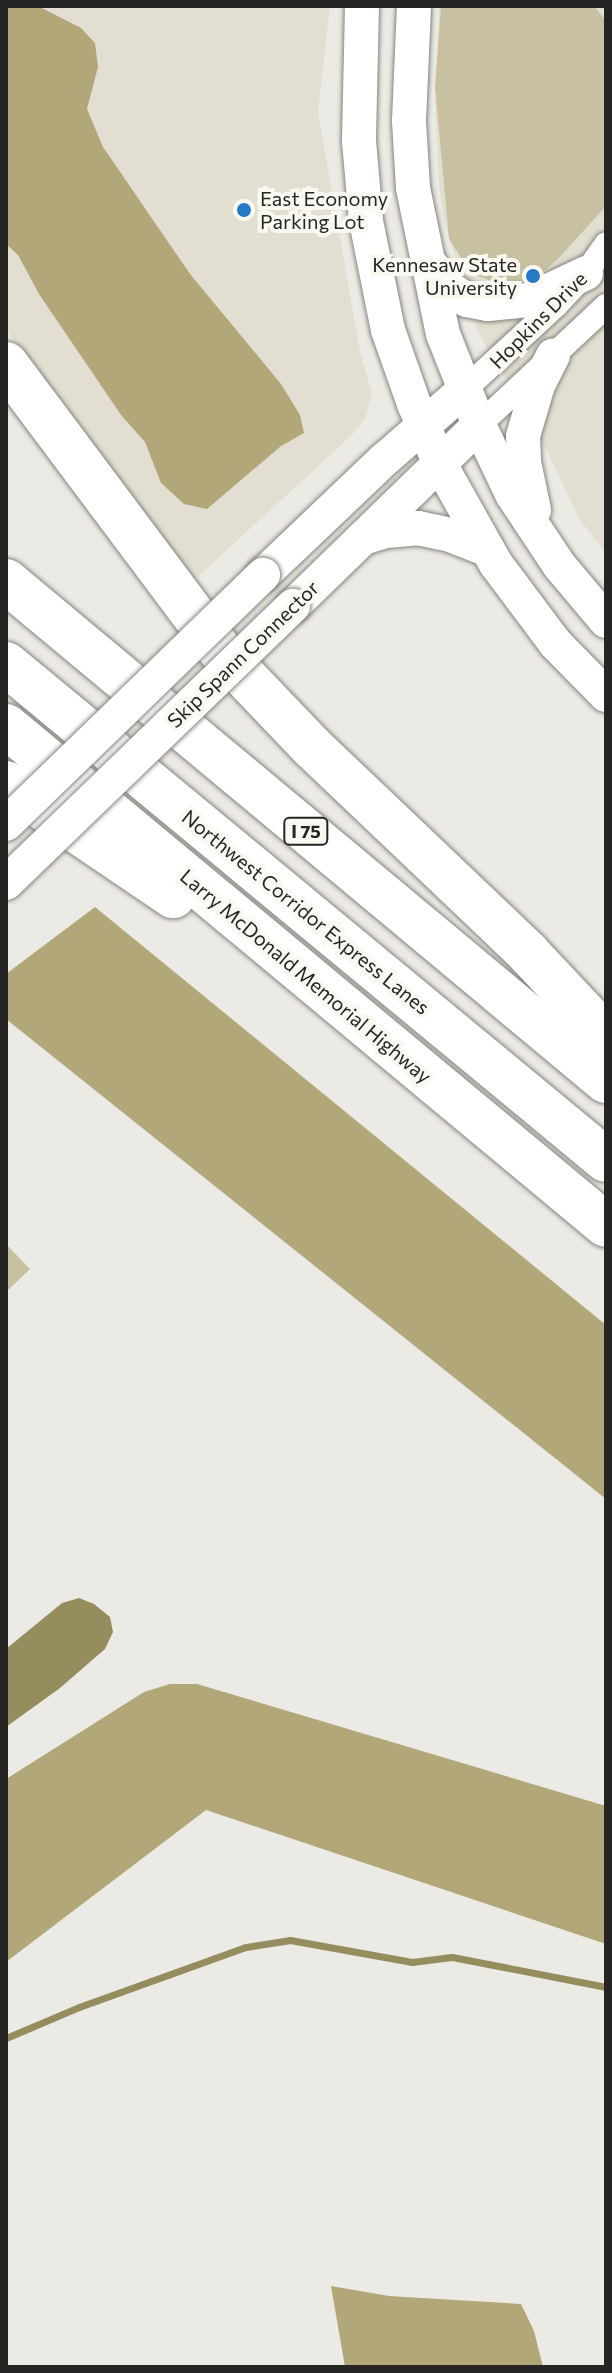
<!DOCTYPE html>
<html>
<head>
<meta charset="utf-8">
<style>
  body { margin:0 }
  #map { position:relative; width:612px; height:2373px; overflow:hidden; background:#eceae4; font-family:Commissioner,sans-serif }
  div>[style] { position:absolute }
  .built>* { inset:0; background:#e2dfd2 }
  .green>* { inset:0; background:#c7c1a2 }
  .forest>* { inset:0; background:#b1a778 }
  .water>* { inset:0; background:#968d5f }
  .stream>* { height:7px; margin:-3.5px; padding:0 3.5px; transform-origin:3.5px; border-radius:3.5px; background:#968d5f }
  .roads { filter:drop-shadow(0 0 2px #85847e) drop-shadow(0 0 2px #85847e) }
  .street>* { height:24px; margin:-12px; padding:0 12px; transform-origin:12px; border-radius:12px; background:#fff }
  .secondary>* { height:34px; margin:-17px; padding:0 17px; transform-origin:17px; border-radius:17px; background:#fff }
  .highway>* { height:44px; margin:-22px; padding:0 22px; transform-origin:22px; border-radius:22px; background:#fff }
  .bridges { filter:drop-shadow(0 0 2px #85847e) drop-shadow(0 0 2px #85847e) }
  .secondary-bridge>* { height:34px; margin:-17px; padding:0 17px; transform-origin:17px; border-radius:17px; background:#fff }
  .dots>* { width:22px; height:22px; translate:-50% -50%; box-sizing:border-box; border:4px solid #f9f8f1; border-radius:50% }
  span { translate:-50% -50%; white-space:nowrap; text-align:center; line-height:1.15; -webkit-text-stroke:8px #f9f8f1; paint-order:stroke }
  .shield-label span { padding:2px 6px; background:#f9f8f1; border:2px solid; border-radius:6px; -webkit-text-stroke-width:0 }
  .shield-label { font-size:18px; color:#262523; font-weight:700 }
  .poi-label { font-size:20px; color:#262523 }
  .left { translate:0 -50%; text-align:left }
  .right { translate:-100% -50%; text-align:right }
  .street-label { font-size:20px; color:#262523 }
  .frame { position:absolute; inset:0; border:8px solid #262523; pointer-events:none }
</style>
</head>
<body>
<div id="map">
  <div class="built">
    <div style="clip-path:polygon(6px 6px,330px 6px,318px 112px,360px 352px,372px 393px,365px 419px,352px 435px,194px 580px,6px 330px)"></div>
    <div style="clip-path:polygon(439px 6px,606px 6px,606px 553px,579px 519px,547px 450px,478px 332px,444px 220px,439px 185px,435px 105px)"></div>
  </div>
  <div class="green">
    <div style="clip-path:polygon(441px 6px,594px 6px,606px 21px,606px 206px,558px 259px,527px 286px,500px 292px,501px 285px,471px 273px,449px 239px,435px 87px)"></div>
    <div style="clip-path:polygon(6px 1244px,30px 1269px,6px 1292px)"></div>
  </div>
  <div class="forest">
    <div style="clip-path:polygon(6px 6px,38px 6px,81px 28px,95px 43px,98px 67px,87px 109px,103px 147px,190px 274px,281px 384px,300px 415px,304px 433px,281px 446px,207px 509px,184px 504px,161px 483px,145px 442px,121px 415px,39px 294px,18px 255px,6px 244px)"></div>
    <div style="clip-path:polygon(95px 907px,606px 1325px,606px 1499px,6px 1019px,6px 974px)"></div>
    <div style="clip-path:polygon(170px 1684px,197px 1684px,606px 1806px,606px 1944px,206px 1810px,6px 1962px,6px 1779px,144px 1692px)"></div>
    <div style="clip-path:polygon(331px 2286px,389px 2296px,521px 2304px,534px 2331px,543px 2367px,345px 2367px)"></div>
  </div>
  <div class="water">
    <div style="clip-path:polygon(79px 1598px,94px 1604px,110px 1617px,113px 1632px,105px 1649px,60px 1688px,6px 1727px,6px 1649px,62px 1603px)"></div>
  </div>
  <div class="stream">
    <div style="left:6px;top:2038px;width:79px;rotate:-23deg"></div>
    <div style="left:79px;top:2007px;width:177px;rotate:-19.8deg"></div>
    <div style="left:246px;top:1947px;width:45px;rotate:-9deg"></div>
    <div style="left:290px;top:1940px;width:124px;rotate:10.2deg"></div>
    <div style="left:412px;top:1962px;width:40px;rotate:-7.1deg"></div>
    <div style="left:452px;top:1957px;width:157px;rotate:11deg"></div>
  </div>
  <div class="roads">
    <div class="street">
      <div style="left:464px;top:390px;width:125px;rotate:-42.7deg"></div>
      <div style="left:556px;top:305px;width:44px;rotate:-46.8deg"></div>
      <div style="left:586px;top:273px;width:35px;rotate:-55deg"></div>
      <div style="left:479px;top:425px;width:174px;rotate:-43.1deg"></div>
    </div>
    <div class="secondary">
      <div style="left:362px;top:6px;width:135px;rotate:91.3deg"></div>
      <div style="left:359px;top:141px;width:80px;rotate:85deg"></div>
      <div style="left:366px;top:221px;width:111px;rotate:78.6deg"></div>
      <div style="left:388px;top:330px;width:78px;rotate:70.6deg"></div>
      <div style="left:414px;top:404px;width:65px;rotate:66.6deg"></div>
      <div style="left:440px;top:464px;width:115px;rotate:60.8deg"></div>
      <div style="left:496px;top:564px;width:99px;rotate:53.2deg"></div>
      <div style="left:555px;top:643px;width:73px;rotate:45.6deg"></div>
      <div style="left:414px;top:6px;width:115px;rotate:92.5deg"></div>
      <div style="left:409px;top:121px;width:67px;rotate:86.6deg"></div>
      <div style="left:413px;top:188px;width:149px;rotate:78.4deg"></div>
      <div style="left:443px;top:334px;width:98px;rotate:68.4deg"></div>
      <div style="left:479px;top:425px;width:76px;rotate:64.4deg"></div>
      <div style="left:512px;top:494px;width:85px;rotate:56.5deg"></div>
      <div style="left:559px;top:565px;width:73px;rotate:50deg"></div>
      <div style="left:427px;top:260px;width:36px;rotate:52deg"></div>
      <div style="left:449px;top:288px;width:22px;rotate:34deg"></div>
      <div style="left:467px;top:300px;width:21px;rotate:11deg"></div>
      <div style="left:488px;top:304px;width:41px;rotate:-5.6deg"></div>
      <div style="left:529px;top:300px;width:63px;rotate:-25.3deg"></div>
      <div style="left:534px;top:510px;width:49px;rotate:-101.8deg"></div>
      <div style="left:524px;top:462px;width:26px;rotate:-92deg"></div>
      <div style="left:523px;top:436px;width:53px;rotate:-73.6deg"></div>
      <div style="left:538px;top:385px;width:33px;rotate:-63deg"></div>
      <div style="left:363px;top:538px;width:24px;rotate:-17deg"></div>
      <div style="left:386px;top:531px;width:32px;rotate:-5deg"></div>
      <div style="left:418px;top:528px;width:33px;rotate:12deg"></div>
      <div style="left:450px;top:535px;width:41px;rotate:21.5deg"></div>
      <div style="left:263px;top:575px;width:168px;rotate:-43.6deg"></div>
      <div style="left:385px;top:459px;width:105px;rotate:-41.1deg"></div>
      <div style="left:293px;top:606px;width:260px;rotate:-44.2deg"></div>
    </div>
    <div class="highway">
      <div style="left:6px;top:364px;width:364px;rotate:53.2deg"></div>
      <div style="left:224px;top:655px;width:127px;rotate:46.3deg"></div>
      <div style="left:312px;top:747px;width:298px;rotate:43.6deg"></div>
      <div style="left:528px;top:953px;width:114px;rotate:46.8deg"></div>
      <div style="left:6px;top:581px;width:781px;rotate:39.81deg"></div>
      <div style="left:6px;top:664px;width:778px;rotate:39.58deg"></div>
      <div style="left:6px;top:726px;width:780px;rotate:39.75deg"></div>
      <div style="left:6px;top:783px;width:202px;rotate:34.1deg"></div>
    </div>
  </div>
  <div class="bridges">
    <div class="secondary-bridge">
      <div style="left:6px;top:824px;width:358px;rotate:-44.1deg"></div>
      <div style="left:6px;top:883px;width:399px;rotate:-44deg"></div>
    </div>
  </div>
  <div class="dots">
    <div style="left:244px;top:210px;background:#2579c7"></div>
    <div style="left:533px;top:276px;background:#2579c7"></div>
  </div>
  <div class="shield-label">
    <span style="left:306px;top:831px">I 75</span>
  </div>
  <div class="poi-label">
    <span class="left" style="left:260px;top:210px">East Economy<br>Parking Lot</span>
    <span class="right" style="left:517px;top:276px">Kennesaw State<br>University</span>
  </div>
  <div class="street-label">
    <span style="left:538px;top:320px;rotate:-45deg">Hopkins Drive</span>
    <span style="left:243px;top:654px;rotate:-44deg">Skip Spann Connector</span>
    <span style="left:306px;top:912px;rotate:39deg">Northwest Corridor Express Lanes</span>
    <span style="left:306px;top:976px;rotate:40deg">Larry McDonald Memorial Highway</span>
  </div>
  <div class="frame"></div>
</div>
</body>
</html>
